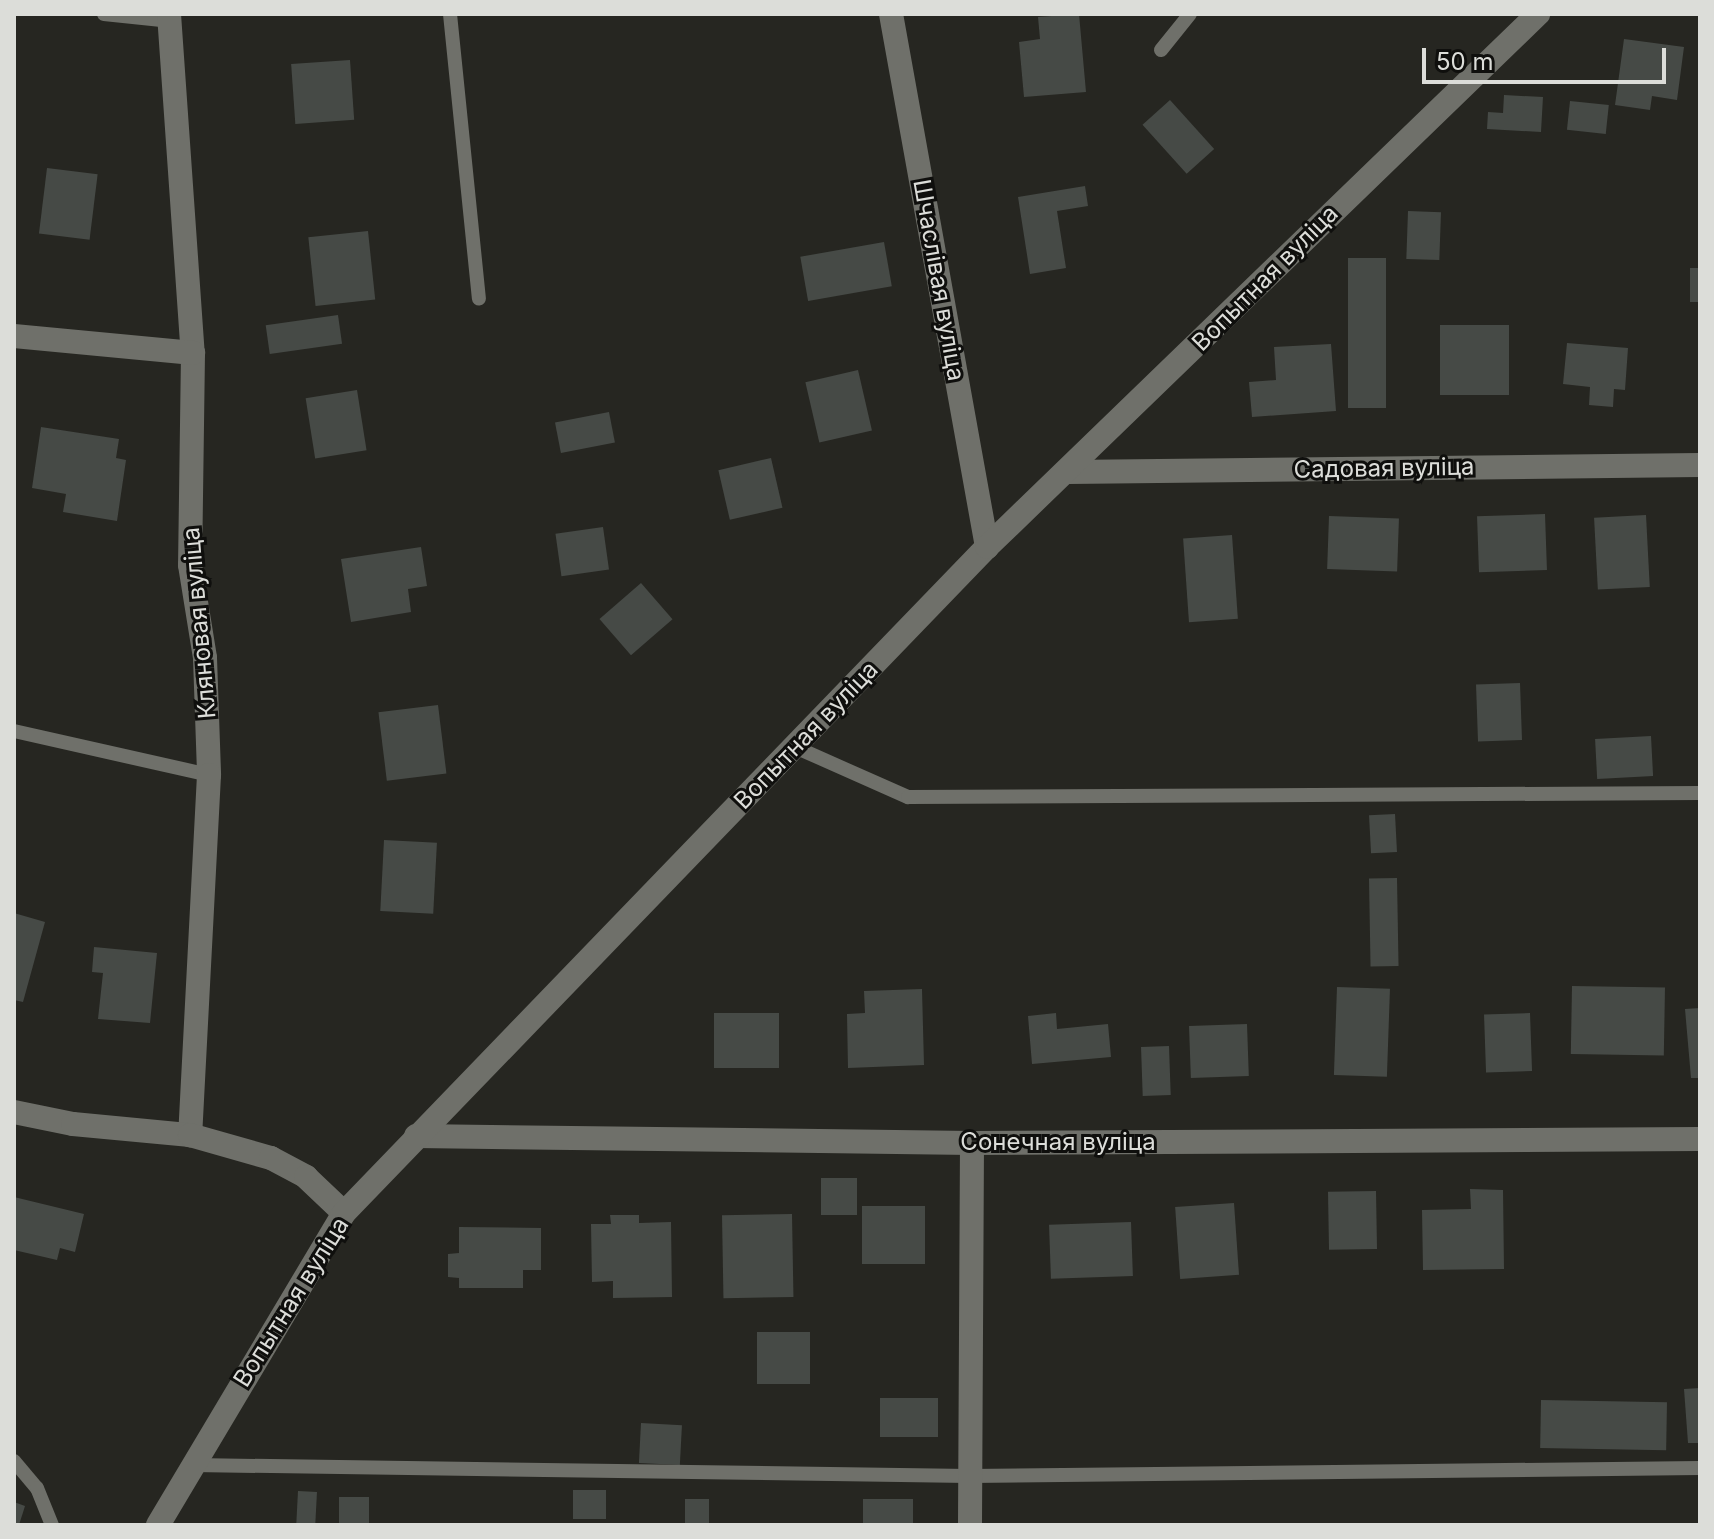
<!DOCTYPE html>
<html>
<head>
<meta charset="utf-8">
<style>
  body { margin:0 }
  #map { position:relative; width:1714px; height:1539px; overflow:hidden; background:#262621; font-family:Inter,sans-serif }
  div>[style] { position:absolute }
  .building>* { inset:0; background:#464a46; transform-origin:0 0 }
  .service>* { height:14px; margin:-7px; padding:0 7px; transform-origin:7px; border-radius:7px; background:#6f706a }
  .minor>* { height:24px; margin:-12px; padding:0 12px; transform-origin:12px; border-radius:12px; background:#6f706a }
  span { translate:-50% -50%; white-space:nowrap; text-align:center; line-height:1.15; -webkit-text-stroke:6px #0f0f0d; paint-order:stroke }
  .street-label { font-size:24px; color:#dcddd9 }
  .frame { position:absolute; inset:0; border:16px solid #dcddd9; pointer-events:none }
  .scale { position:absolute; left:1422px; top:48px; width:244px; height:36px; box-sizing:border-box; border:4px solid #dcddd9; border-top:0; padding-left:10px; font-size:24px; line-height:28px; white-space:nowrap; color:#dcddd9; -webkit-text-stroke:6px #0f0f0d; paint-order:stroke }
</style>
</head>
<body>
<div id="map">
  <div class="building">
    <div style="clip-path:polygon(1079px 14px,1086px 92px,1024px 97px,1019px 42px,1040px 39px,1038px 17px)"></div>
    <div style="clip-path:polygon(1624px 39px,1684px 47px,1677px 100px,1652px 96px,1650px 110px,1615px 105px)"></div>
    <div style="left:350px;top:60px;width:60px;height:59px;rotate:86deg"></div>
    <div style="clip-path:polygon(1504px 95px,1543px 97px,1541px 132px,1487px 129px,1488px 112px,1503px 113px)"></div>
    <div style="left:1170px;top:100px;width:66px;height:37px;rotate:48deg"></div>
    <div style="left:1570px;top:101px;width:39px;height:29px;rotate:6deg"></div>
    <div style="left:47px;top:168px;width:51px;height:66px;rotate:7deg"></div>
    <div style="clip-path:polygon(1085px 186px,1088px 206px,1057px 211px,1066px 268px,1030px 274px,1018px 197px)"></div>
    <div style="left:1408px;top:211px;width:33px;height:48px;rotate:2deg"></div>
    <div style="left:368px;top:231px;width:69px;height:60px;rotate:84deg"></div>
    <div style="left:884px;top:242px;width:45px;height:85px;rotate:80deg"></div>
    <div style="left:1348px;top:258px;width:38px;height:150px"></div>
    <div style="left:1690px;top:268px;width:10px;height:34px"></div>
    <div style="left:338px;top:315px;width:29px;height:73px;rotate:82deg"></div>
    <div style="left:1440px;top:325px;width:69px;height:70px"></div>
    <div style="clip-path:polygon(1567px 343px,1628px 348px,1625px 390px,1614px 389px,1613px 407px,1589px 405px,1590px 387px,1563px 384px)"></div>
    <div style="clip-path:polygon(1331px 344px,1336px 411px,1252px 417px,1249px 382px,1276px 380px,1274px 347px)"></div>
    <div style="left:858px;top:370px;width:62px;height:54px;rotate:77deg"></div>
    <div style="left:357px;top:390px;width:61px;height:52px;rotate:81deg"></div>
    <div style="left:609px;top:412px;width:31px;height:55px;rotate:79deg"></div>
    <div style="clip-path:polygon(41px 427px,119px 439px,116px 458px,126px 460px,117px 521px,63px 512px,66px 494px,32px 488px)"></div>
    <div style="left:771px;top:458px;width:51px;height:54px;rotate:77deg"></div>
    <div style="left:1545px;top:514px;width:56px;height:68px;rotate:88deg"></div>
    <div style="left:1646px;top:515px;width:72px;height:52px;rotate:87deg"></div>
    <div style="left:1329px;top:516px;width:70px;height:53px;rotate:2deg"></div>
    <div style="left:603px;top:527px;width:43px;height:48px;rotate:82deg"></div>
    <div style="left:1232px;top:535px;width:84px;height:49px;rotate:86deg"></div>
    <div style="clip-path:polygon(421px 547px,427px 586px,408px 589px,411px 612px,351px 622px,341px 559px)"></div>
    <div style="left:641px;top:583px;width:48px;height:55px;rotate:49deg"></div>
    <div style="left:1520px;top:683px;width:57px;height:44px;rotate:88deg"></div>
    <div style="left:438px;top:705px;width:69px;height:60px;rotate:83deg"></div>
    <div style="left:1651px;top:736px;width:40px;height:56px;rotate:87deg"></div>
    <div style="left:1395px;top:814px;width:38px;height:26px;rotate:87deg"></div>
    <div style="left:384px;top:840px;width:53px;height:71px;rotate:3deg"></div>
    <div style="left:1397px;top:878px;width:88px;height:28px;rotate:89deg"></div>
    <div style="clip-path:polygon(14px 913px,45px 922px,23px 1002px,14px 1000px)"></div>
    <div style="clip-path:polygon(94px 947px,157px 953px,150px 1023px,98px 1019px,103px 973px,92px 972px)"></div>
    <div style="left:1572px;top:986px;width:93px;height:68px;rotate:1deg"></div>
    <div style="left:1337px;top:987px;width:53px;height:88px;rotate:2deg"></div>
    <div style="clip-path:polygon(922px 989px,924px 1065px,848px 1068px,847px 1014px,865px 1013px,864px 991px)"></div>
    <div style="clip-path:polygon(1700px 1008px,1700px 1078px,1691px 1078px,1685px 1009px)"></div>
    <div style="left:714px;top:1013px;width:65px;height:55px"></div>
    <div style="clip-path:polygon(1056px 1013px,1057px 1029px,1108px 1024px,1111px 1057px,1032px 1064px,1028px 1016px)"></div>
    <div style="left:1530px;top:1013px;width:58px;height:46px;rotate:88deg"></div>
    <div style="left:1247px;top:1024px;width:52px;height:58px;rotate:88deg"></div>
    <div style="left:1169px;top:1046px;width:49px;height:28px;rotate:88deg"></div>
    <div style="left:821px;top:1178px;width:36px;height:37px"></div>
    <div style="clip-path:polygon(1470px 1189px,1503px 1190px,1504px 1269px,1423px 1270px,1422px 1210px,1471px 1209px)"></div>
    <div style="left:1376px;top:1191px;width:58px;height:48px;rotate:89deg"></div>
    <div style="clip-path:polygon(14px 1197px,84px 1214px,75px 1252px,60px 1248px,57px 1260px,14px 1250px)"></div>
    <div style="left:1234px;top:1203px;width:72px;height:59px;rotate:86deg"></div>
    <div style="left:862px;top:1206px;width:63px;height:58px"></div>
    <div style="left:792px;top:1214px;width:83px;height:70px;rotate:89deg"></div>
    <div style="clip-path:polygon(610px 1215px,639px 1215px,639px 1223px,671px 1222px,672px 1297px,613px 1298px,613px 1281px,592px 1282px,591px 1224px,611px 1224px)"></div>
    <div style="left:1131px;top:1222px;width:54px;height:82px;rotate:88deg"></div>
    <div style="clip-path:polygon(459px 1227px,541px 1228px,541px 1270px,523px 1270px,523px 1288px,459px 1288px,459px 1278px,448px 1277px,448px 1254px,459px 1253px)"></div>
    <div style="left:757px;top:1332px;width:53px;height:52px"></div>
    <div style="clip-path:polygon(1700px 1388px,1700px 1443px,1688px 1443px,1684px 1389px)"></div>
    <div style="left:938px;top:1398px;width:39px;height:58px;rotate:90deg"></div>
    <div style="left:1541px;top:1400px;width:126px;height:48px;rotate:1deg"></div>
    <div style="left:641px;top:1423px;width:41px;height:40px;rotate:3deg"></div>
    <div style="left:573px;top:1490px;width:33px;height:29px"></div>
    <div style="left:298px;top:1491px;width:19px;height:34px;rotate:3deg"></div>
    <div style="left:339px;top:1497px;width:30px;height:28px"></div>
    <div style="left:709px;top:1499px;width:26px;height:24px;rotate:90deg"></div>
    <div style="left:913px;top:1499px;width:26px;height:50px;rotate:90deg"></div>
    <div style="clip-path:polygon(14px 1502px,25px 1506px,19px 1525px,14px 1525px)"></div>
  </div>
  <div class="service">
    <div style="left:104px;top:14px;width:65px;rotate:6.1deg"></div>
    <div style="left:450px;top:14px;width:286px;rotate:84.2deg"></div>
    <div style="left:1161px;top:50px;width:46px;rotate:-51.1deg"></div>
    <div style="left:14px;top:731px;width:200px;rotate:12.7deg"></div>
    <div style="left:795px;top:747px;width:124px;rotate:23.9deg"></div>
    <div style="left:908px;top:797px;width:792px;rotate:-0.29deg"></div>
    <div style="left:14px;top:1461px;width:35px;rotate:50deg"></div>
    <div style="left:37px;top:1488px;width:40px;rotate:68deg"></div>
    <div style="left:193px;top:1465px;width:776px;rotate:0.81deg"></div>
    <div style="left:969px;top:1476px;width:731px;rotate:-0.63deg"></div>
  </div>
  <div class="minor">
    <div style="left:169px;top:14px;width:340px;rotate:86deg"></div>
    <div style="left:193px;top:353px;width:212px;rotate:90.8deg"></div>
    <div style="left:190px;top:565px;width:94px;rotate:80.8deg"></div>
    <div style="left:205px;top:658px;width:117px;rotate:88deg"></div>
    <div style="left:209px;top:775px;width:361px;rotate:93deg"></div>
    <div style="left:891px;top:14px;width:542px;rotate:79.79deg"></div>
    <div style="left:14px;top:336px;width:180px;rotate:5.4deg"></div>
    <div style="left:1068px;top:472px;width:632px;rotate:-0.63deg"></div>
    <div style="left:14px;top:1112px;width:60px;rotate:11.5deg"></div>
    <div style="left:73px;top:1124px;width:118px;rotate:5.4deg"></div>
    <div style="left:190px;top:1135px;width:84px;rotate:15.9deg"></div>
    <div style="left:271px;top:1158px;width:40px;rotate:28deg"></div>
    <div style="left:306px;top:1177px;width:52px;rotate:43.5deg"></div>
    <div style="left:416px;top:1136px;width:556px;rotate:0.72deg"></div>
    <div style="left:972px;top:1143px;width:728px;rotate:-0.31deg"></div>
    <div style="left:158px;top:1525px;width:363px;rotate:-59.2deg"></div>
    <div style="left:344px;top:1213px;width:926px;rotate:-46.01deg"></div>
    <div style="left:987px;top:547px;width:767px;rotate:-44.05deg"></div>
    <div style="left:970px;top:1525px;width:382px;rotate:-89.7deg"></div>
  </div>
  <div class="street-label">
    <span style="left:1265px;top:278px;rotate:-45deg">Вопытная вуліца</span>
    <span style="left:939px;top:280px;rotate:80deg">Шчаслівая вуліца</span>
    <span style="left:1384px;top:468px;rotate:-1deg">Садовая вуліца</span>
    <span style="left:199px;top:623px;rotate:-95deg">Кляновая вуліца</span>
    <span style="left:806px;top:735px;rotate:-46deg">Вопытная вуліца</span>
    <span style="left:1058px;top:1142px">Сонечная вуліца</span>
    <span style="left:291px;top:1302px;rotate:-58deg">Вопытная вуліца</span>
  </div>
  <div class="frame"></div>
  <div class="scale">50 m</div>
</div>
</body>
</html>
